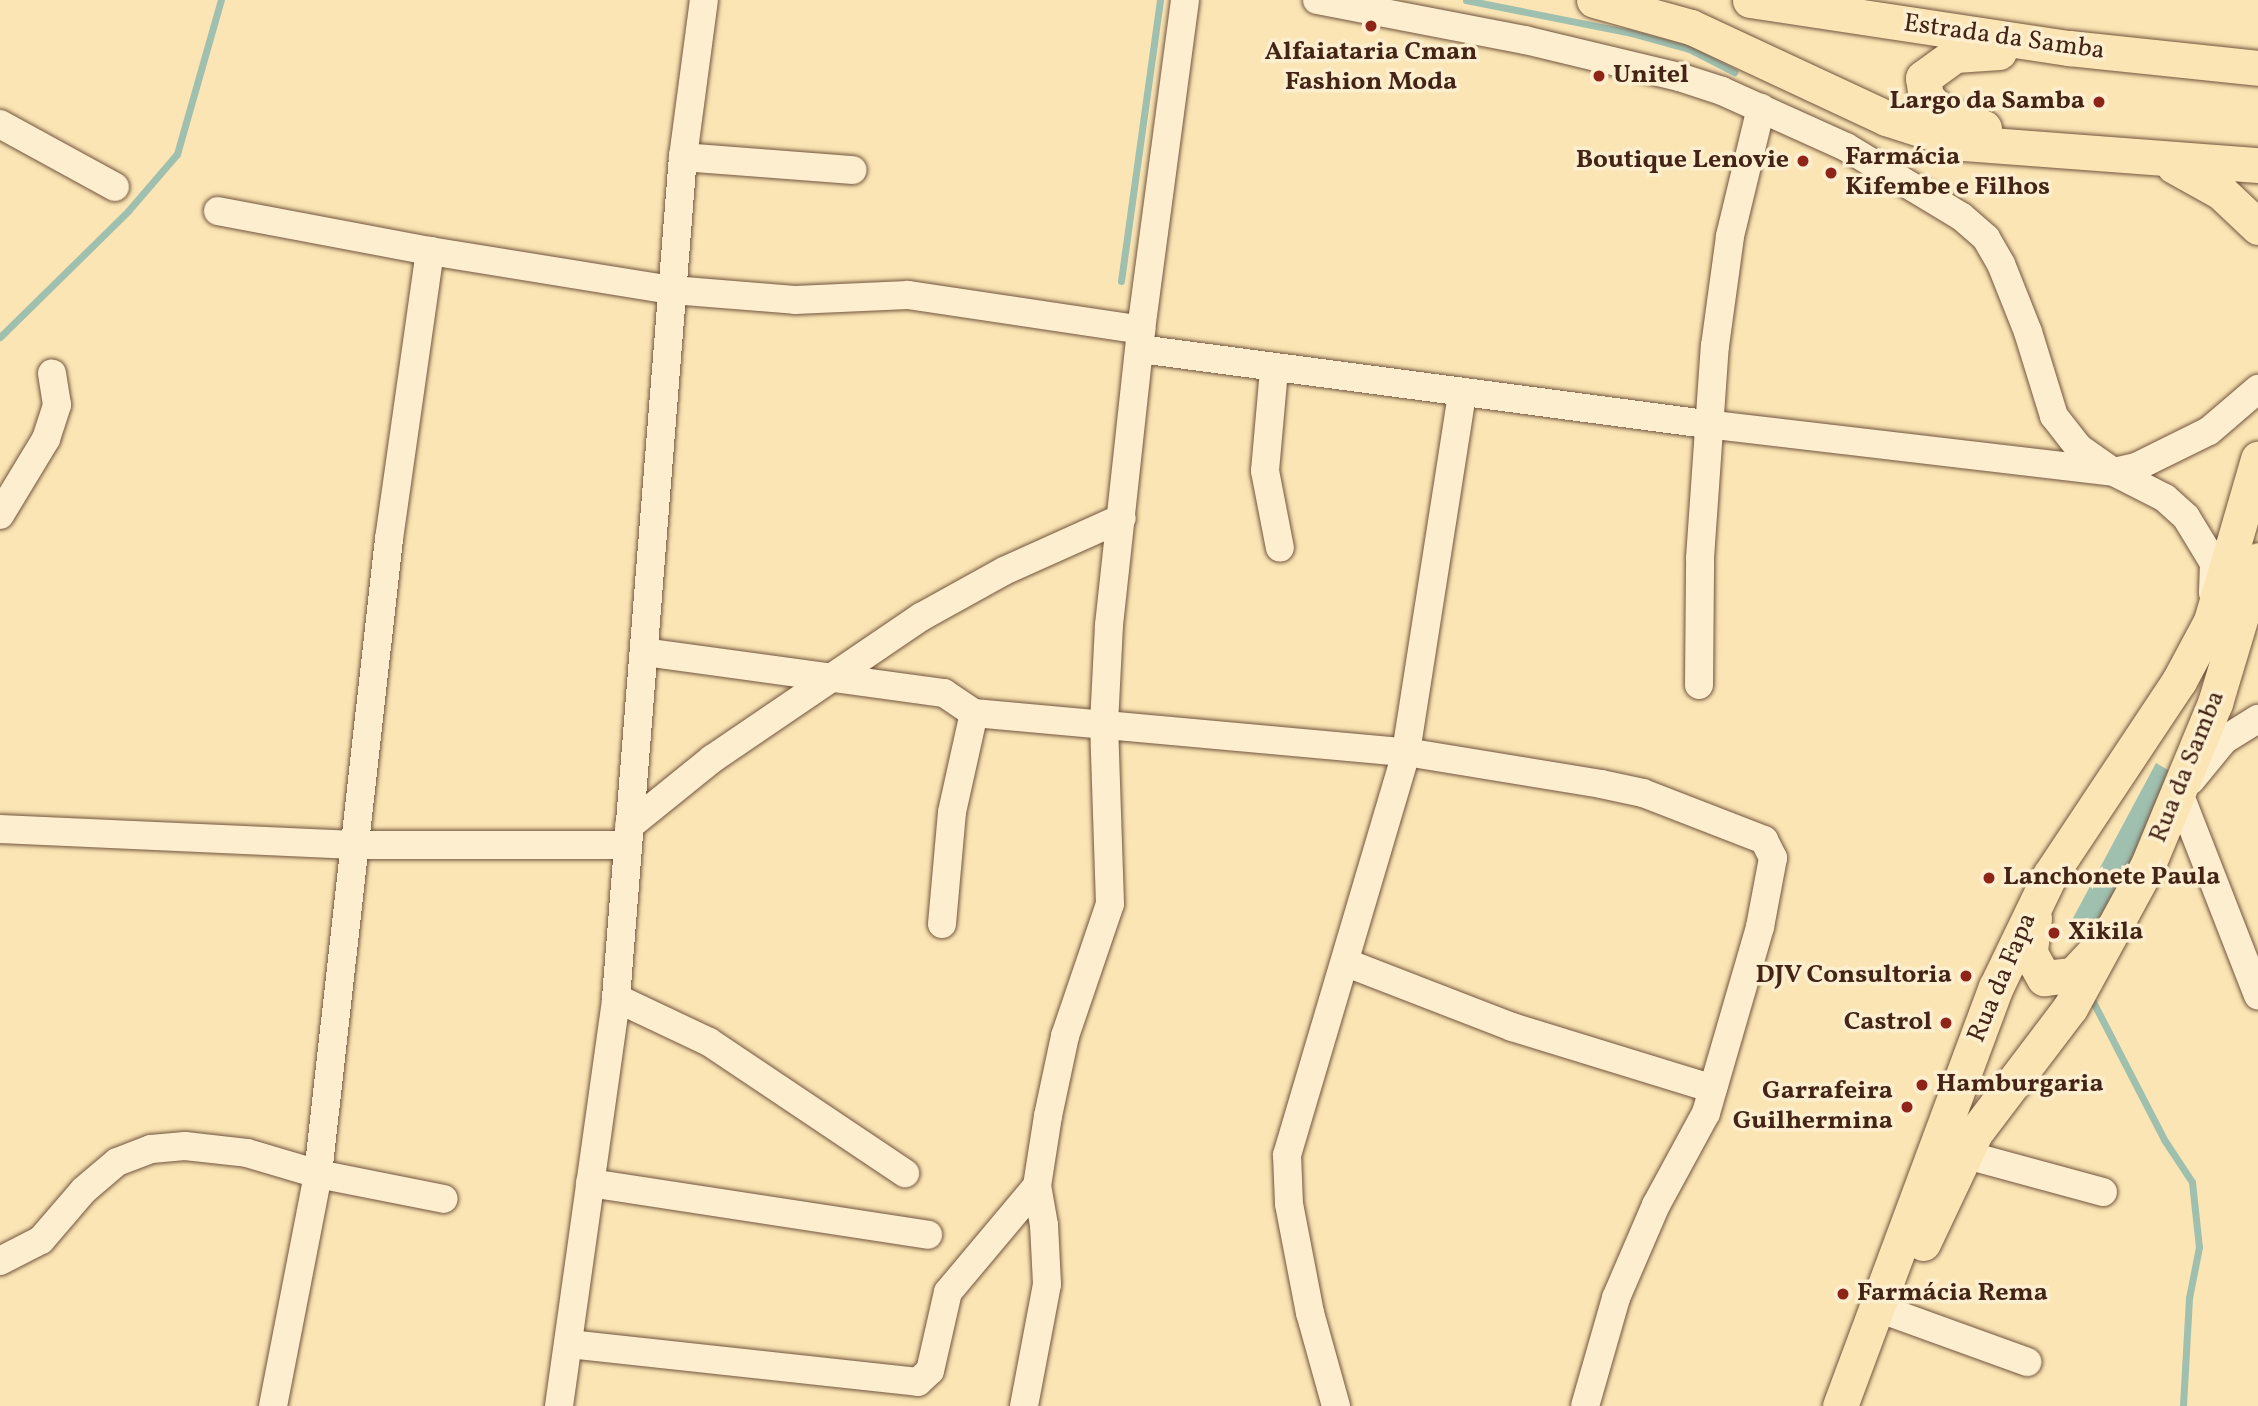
<!DOCTYPE html>
<html>
<head>
<meta charset="utf-8">
<style>
  body { margin:0 }
  #map { position:relative; width:2258px; height:1406px; overflow:hidden; background:#fbe5b4; font-family:Vollkorn,serif }
  div>[style] { position:absolute }
  .water>* { inset:0; background:#9fbfaf }
  .stream>* { height:7px; margin:-3.5px; padding:0 3.5px; transform-origin:3.5px; border-radius:3.5px; background:#9fbfaf }
  .roads { filter:drop-shadow(0 0 2px #72543e) drop-shadow(0 0 2px #72543e) }
  .minor>* { height:28px; margin:-14px; padding:0 14px; transform-origin:14px; border-radius:14px; background:#fceece }
  .major>* { height:35px; margin:-17.5px; padding:0 17.5px; transform-origin:17.5px; border-radius:17.5px; background:#fbe5b4 }
  .dots>* { width:19px; height:19px; translate:-50% -50%; box-sizing:border-box; border:4px solid #fceece; border-radius:50% }
  span { translate:-50% -50%; white-space:nowrap; text-align:center; line-height:1.15; -webkit-text-stroke:7px #fceece; paint-order:stroke }
  .street-label { font-size:26px; color:#442416 }
  .poi-label { font-size:26px; color:#442416; font-weight:700 }
  .left { translate:0 -50%; text-align:left }
  .right { translate:-100% -50%; text-align:right }
</style>
</head>
<body>
<div id="map">
  <div class="water">
    <div style="clip-path:polygon(2156px 763px,2175px 774px,2098px 928px,2072px 920px)"></div>
  </div>
  <div class="stream">
    <div style="left:1466px;top:0;width:168px;rotate:11.3deg"></div>
    <div style="left:1631px;top:33px;width:60px;rotate:15.4deg"></div>
    <div style="left:1689px;top:49px;width:51px;rotate:27.1deg"></div>
    <div style="left:1121px;top:281px;width:284px;rotate:-82.1deg"></div>
    <div style="left:0;top:337px;width:180px;rotate:-44.5deg"></div>
    <div style="left:128px;top:211px;width:75px;rotate:-49.3deg"></div>
    <div style="left:177px;top:154px;width:160px;rotate:-74.1deg"></div>
    <div style="left:2089px;top:994px;width:165px;rotate:62.7deg"></div>
    <div style="left:2165px;top:1141px;width:49px;rotate:56.6deg"></div>
    <div style="left:2192px;top:1182px;width:65px;rotate:83.9deg"></div>
    <div style="left:2199px;top:1247px;width:52px;rotate:101.1deg"></div>
    <div style="left:2189px;top:1298px;width:108px;rotate:93.2deg"></div>
  </div>
  <div class="roads">
    <div class="minor">
      <div style="left:1317px;top:0;width:212px;rotate:10.9deg"></div>
      <div style="left:1525px;top:40px;width:158px;rotate:13.5deg"></div>
      <div style="left:1679px;top:77px;width:45px;rotate:18deg"></div>
      <div style="left:1722px;top:91px;width:136px;rotate:24.3deg"></div>
      <div style="left:1846px;top:147px;width:135px;rotate:31.1deg"></div>
      <div style="left:1962px;top:217px;width:32px;rotate:41deg"></div>
      <div style="left:1986px;top:238px;width:30px;rotate:60deg"></div>
      <div style="left:2001px;top:264px;width:73px;rotate:68.3deg"></div>
      <div style="left:2028px;top:332px;width:88px;rotate:72.8deg"></div>
      <div style="left:2054px;top:416px;width:41px;rotate:52deg"></div>
      <div style="left:2079px;top:448px;width:37px;rotate:35deg"></div>
      <div style="left:0;top:124px;width:131px;rotate:28.7deg"></div>
      <div style="left:683px;top:157px;width:170px;rotate:4.4deg"></div>
      <div style="left:218px;top:211px;width:216px;rotate:10.7deg"></div>
      <div style="left:430px;top:251px;width:245px;rotate:9.2deg"></div>
      <div style="left:672px;top:290px;width:123px;rotate:4.6deg"></div>
      <div style="left:795px;top:300px;width:113px;rotate:-2.5deg"></div>
      <div style="left:908px;top:295px;width:236px;rotate:8.5deg"></div>
      <div style="left:1140px;top:349px;width:571px;rotate:7.55deg"></div>
      <div style="left:1706px;top:424px;width:411px;rotate:6.7deg"></div>
      <div style="left:2114px;top:472px;width:57px;rotate:27deg"></div>
      <div style="left:2165px;top:498px;width:28px;rotate:42deg"></div>
      <div style="left:2186px;top:517px;width:54px;rotate:58.7deg"></div>
      <div style="left:2214px;top:563px;width:30px;rotate:92deg"></div>
      <div style="left:1274px;top:370px;width:101px;rotate:95.1deg"></div>
      <div style="left:1265px;top:471px;width:78px;rotate:79deg"></div>
      <div style="left:2114px;top:472px;width:23px;rotate:-13deg"></div>
      <div style="left:2136px;top:467px;width:81px;rotate:-26.3deg"></div>
      <div style="left:2209px;top:431px;width:65px;rotate:-40.6deg"></div>
      <div style="left:0;top:515px;width:89px;rotate:-58.8deg"></div>
      <div style="left:46px;top:439px;width:36px;rotate:-72deg"></div>
      <div style="left:57px;top:405px;width:32px;rotate:-99deg"></div>
      <div style="left:644px;top:652px;width:303px;rotate:7.8deg"></div>
      <div style="left:944px;top:693px;width:36px;rotate:34deg"></div>
      <div style="left:974px;top:713px;width:434px;rotate:5.2deg"></div>
      <div style="left:1406px;top:752px;width:198px;rotate:9.3deg"></div>
      <div style="left:1601px;top:784px;width:43px;rotate:12.1deg"></div>
      <div style="left:1643px;top:793px;width:130px;rotate:21.2deg"></div>
      <div style="left:1764px;top:840px;width:20px;rotate:63deg"></div>
      <div style="left:1773px;top:858px;width:70px;rotate:100.7deg"></div>
      <div style="left:1760px;top:927px;width:194px;rotate:106.2deg"></div>
      <div style="left:1706px;top:1113px;width:105px;rotate:118.5deg"></div>
      <div style="left:1656px;top:1205px;width:101px;rotate:113.3deg"></div>
      <div style="left:1616px;top:1298px;width:112px;rotate:106deg"></div>
      <div style="left:1699px;top:685px;width:127px;rotate:-89.5deg"></div>
      <div style="left:1700px;top:558px;width:213px;rotate:-86deg"></div>
      <div style="left:1715px;top:346px;width:111px;rotate:-82.2deg"></div>
      <div style="left:1730px;top:236px;width:132px;rotate:-76.4deg"></div>
      <div style="left:2191px;top:780px;width:52px;rotate:-50.5deg"></div>
      <div style="left:2224px;top:740px;width:40px;rotate:-32deg"></div>
      <div style="left:2181px;top:798px;width:212px;rotate:68.7deg"></div>
      <div style="left:629px;top:826px;width:107px;rotate:-38.9deg"></div>
      <div style="left:712px;top:759px;width:253px;rotate:-34.2deg"></div>
      <div style="left:921px;top:617px;width:95px;rotate:-29deg"></div>
      <div style="left:1004px;top:571px;width:129px;rotate:-24.2deg"></div>
      <div style="left:0;top:829px;width:355px;rotate:2.6deg"></div>
      <div style="left:355px;top:845px;width:272px"></div>
      <div style="left:942px;top:924px;width:112px;rotate:-84.9deg"></div>
      <div style="left:952px;top:812px;width:101px;rotate:-77.5deg"></div>
      <div style="left:1347px;top:963px;width:177px;rotate:21.2deg"></div>
      <div style="left:1512px;top:1027px;width:210px;rotate:17.1deg"></div>
      <div style="left:616px;top:998px;width:103px;rotate:25.3deg"></div>
      <div style="left:709px;top:1042px;width:236px;rotate:33.8deg"></div>
      <div style="left:1963px;top:1154px;width:145px;rotate:15.2deg"></div>
      <div style="left:590px;top:1183px;width:342px;rotate:8.7deg"></div>
      <div style="left:0;top:1261px;width:46px;rotate:-27.1deg"></div>
      <div style="left:41px;top:1240px;width:66px;rotate:-49.3deg"></div>
      <div style="left:84px;top:1190px;width:43px;rotate:-40.3deg"></div>
      <div style="left:117px;top:1162px;width:36px;rotate:-21deg"></div>
      <div style="left:151px;top:1149px;width:34px;rotate:-5deg"></div>
      <div style="left:185px;top:1146px;width:62px;rotate:6.4deg"></div>
      <div style="left:247px;top:1153px;width:74px;rotate:16.5deg"></div>
      <div style="left:318px;top:1174px;width:128px;rotate:11.2deg"></div>
      <div style="left:1892px;top:1313px;width:144px;rotate:19.9deg"></div>
      <div style="left:569px;top:1344px;width:351px;rotate:6.2deg"></div>
      <div style="left:918px;top:1382px;width:16px;rotate:-43deg"></div>
      <div style="left:930px;top:1371px;width:81px;rotate:-77.2deg"></div>
      <div style="left:948px;top:1292px;width:138px;rotate:-50deg"></div>
      <div style="left:273px;top:1406px;width:236px;rotate:-79deg"></div>
      <div style="left:318px;top:1174px;width:639px;rotate:-83.62deg"></div>
      <div style="left:389px;top:539px;width:291px;rotate:-81.9deg"></div>
      <div style="left:559px;top:1406px;width:412px;rotate:-82deg"></div>
      <div style="left:616px;top:998px;width:844px;rotate:-85.45deg"></div>
      <div style="left:683px;top:157px;width:158px;rotate:-82.4deg"></div>
      <div style="left:1024px;top:1406px;width:124px;rotate:-79.3deg"></div>
      <div style="left:1047px;top:1284px;width:59px;rotate:-92.9deg"></div>
      <div style="left:1044px;top:1225px;width:40px;rotate:-100deg"></div>
      <div style="left:1037px;top:1186px;width:71px;rotate:-81.1deg"></div>
      <div style="left:1048px;top:1116px;width:82px;rotate:-78deg"></div>
      <div style="left:1065px;top:1036px;width:139px;rotate:-71.2deg"></div>
      <div style="left:1110px;top:904px;width:180px;rotate:-91.9deg"></div>
      <div style="left:1104px;top:724px;width:99px;rotate:-87.1deg"></div>
      <div style="left:1109px;top:625px;width:297px;rotate:-83.8deg"></div>
      <div style="left:1141px;top:330px;width:333px;rotate:-82.4deg"></div>
      <div style="left:1336px;top:1406px;width:97px;rotate:-105.6deg"></div>
      <div style="left:1310px;top:1313px;width:111px;rotate:-100.9deg"></div>
      <div style="left:1289px;top:1204px;width:49px;rotate:-92.3deg"></div>
      <div style="left:1287px;top:1155px;width:420px;rotate:-73.5deg"></div>
      <div style="left:1406px;top:752px;width:363px;rotate:-81.1deg"></div>
    </div>
    <div class="major">
      <div style="left:1594px;top:0;width:101px;rotate:15.6deg"></div>
      <div style="left:1691px;top:27px;width:215px;rotate:25deg"></div>
      <div style="left:1886px;top:118px;width:82px;rotate:17.8deg"></div>
      <div style="left:1964px;top:143px;width:295px;rotate:4.3deg"></div>
      <div style="left:1750px;top:0;width:323px;rotate:8.6deg"></div>
      <div style="left:2069px;top:48px;width:190px;rotate:6deg"></div>
      <div style="left:1984px;top:128px;width:46px;rotate:-159.6deg"></div>
      <div style="left:1941px;top:112px;width:21px;rotate:-135deg"></div>
      <div style="left:1926px;top:97px;width:19px;rotate:-99deg"></div>
      <div style="left:1923px;top:78px;width:39px;rotate:-36deg"></div>
      <div style="left:1955px;top:55px;width:44px;rotate:-3.9deg"></div>
      <div style="left:2174px;top:166px;width:54px;rotate:29deg"></div>
      <div style="left:2221px;top:192px;width:51px;rotate:43.4deg"></div>
      <div style="left:2034px;top:918px;width:35px;rotate:97deg"></div>
      <div style="left:2030px;top:953px;width:29px;rotate:61deg"></div>
      <div style="left:2044px;top:978px;width:29px;rotate:-6deg"></div>
      <div style="left:2073px;top:975px;width:34px;rotate:-47deg"></div>
      <div style="left:1923px;top:1243px;width:122px;rotate:-64.7deg"></div>
      <div style="left:1975px;top:1133px;width:157px;rotate:-52.8deg"></div>
      <div style="left:2070px;top:1008px;width:161px;rotate:-61.4deg"></div>
      <div style="left:2147px;top:867px;width:178px;rotate:-67.5deg"></div>
      <div style="left:2215px;top:703px;width:149px;rotate:-73.3deg"></div>
      <div style="left:1840px;top:1406px;width:447px;rotate:-69.6deg"></div>
      <div style="left:1996px;top:987px;width:124px;rotate:-64.3deg"></div>
      <div style="left:2050px;top:875px;width:233px;rotate:-56.4deg"></div>
      <div style="left:2179px;top:681px;width:68px;rotate:-61.9deg"></div>
      <div style="left:2211px;top:621px;width:169px;rotate:-73.8deg"></div>
    </div>
  </div>
  <div class="dots">
    <div style="left:1371px;top:26px;background:#8f2418"></div>
    <div style="left:1599px;top:76px;background:#8f2418"></div>
    <div style="left:2099px;top:102px;background:#8f2418"></div>
    <div style="left:1803px;top:161px;background:#8f2418"></div>
    <div style="left:1831px;top:173px;background:#8f2418"></div>
    <div style="left:1989px;top:878px;background:#8f2418"></div>
    <div style="left:2054px;top:933px;background:#8f2418"></div>
    <div style="left:1966px;top:976px;background:#8f2418"></div>
    <div style="left:1946px;top:1023px;background:#8f2418"></div>
    <div style="left:1922px;top:1085px;background:#8f2418"></div>
    <div style="left:1907px;top:1107px;background:#8f2418"></div>
    <div style="left:1843px;top:1294px;background:#8f2418"></div>
  </div>
  <div class="street-label">
    <span style="left:2004px;top:38px;rotate:8deg">Estrada da Samba</span>
    <span style="left:2188px;top:767px;rotate:-68deg">Rua da Samba</span>
    <span style="left:2003px;top:978px;rotate:-67deg">Rua da Fapa</span>
  </div>
  <div class="poi-label">
    <span style="left:1371px;top:68px">Alfaiataria Cman<br>Fashion Moda</span>
    <span class="left" style="left:1613px;top:76px">Unitel</span>
    <span class="right" style="left:2085px;top:102px">Largo da Samba</span>
    <span class="left" style="left:1845px;top:173px">Farmácia<br>Kifembe e Filhos</span>
    <span class="right" style="left:1789px;top:161px">Boutique Lenovie</span>
    <span class="left" style="left:2003px;top:878px">Lanchonete Paula</span>
    <span class="left" style="left:2068px;top:933px">Xikila</span>
    <span class="right" style="left:1952px;top:976px">DJV Consultoria</span>
    <span class="right" style="left:1932px;top:1023px">Castrol</span>
    <span class="left" style="left:1936px;top:1085px">Hamburgaria</span>
    <span class="right" style="left:1893px;top:1107px">Garrafeira<br>Guilhermina</span>
    <span class="left" style="left:1857px;top:1294px">Farmácia Rema</span>
  </div>
</div>
</body>
</html>
